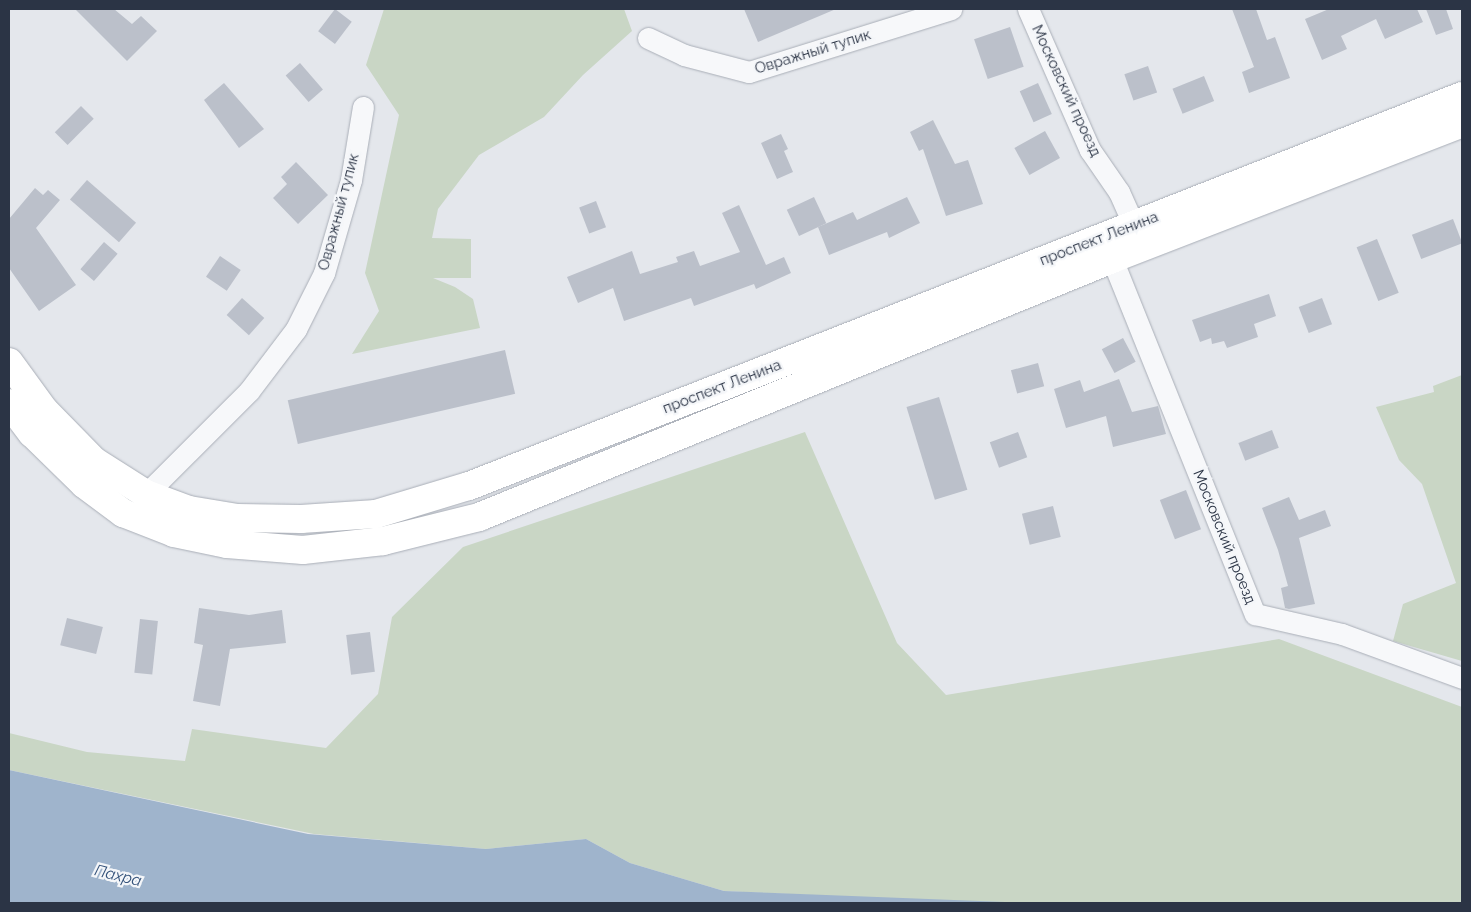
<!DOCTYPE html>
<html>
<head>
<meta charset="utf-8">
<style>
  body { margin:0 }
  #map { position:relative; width:1471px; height:912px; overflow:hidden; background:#e4e7ec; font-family:Raleway,sans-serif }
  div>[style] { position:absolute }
  .green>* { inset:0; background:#c9d6c5 }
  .water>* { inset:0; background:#9fb4cc }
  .building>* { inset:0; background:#bbc0ca; transform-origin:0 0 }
  .roads { filter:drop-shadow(0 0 1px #a9aeb7) drop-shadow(0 0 1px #a9aeb7) }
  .street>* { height:21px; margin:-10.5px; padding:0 10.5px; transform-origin:10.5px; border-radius:10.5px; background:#f7f8fa }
  .primary>* { height:28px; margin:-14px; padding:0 14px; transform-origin:14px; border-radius:14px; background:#fff }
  span { translate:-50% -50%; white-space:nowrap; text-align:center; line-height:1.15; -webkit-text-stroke:4.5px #f4f6f9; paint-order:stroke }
  .street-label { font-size:15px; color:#2b3445 }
  .water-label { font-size:16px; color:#34527a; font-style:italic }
  .frame { position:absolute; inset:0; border:10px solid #2b3445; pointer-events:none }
</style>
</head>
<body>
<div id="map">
  <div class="green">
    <div style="clip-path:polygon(384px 9px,624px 9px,632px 31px,583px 75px,544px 117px,479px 155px,438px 209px,432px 238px,471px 239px,471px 278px,433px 278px,455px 287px,473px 299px,480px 328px,352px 354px,379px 311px,365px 273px,399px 115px,366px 65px)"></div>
    <div style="clip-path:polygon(1462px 375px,1462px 661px,1393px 641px,1403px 604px,1456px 583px,1422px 484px,1399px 460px,1376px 407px,1434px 392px,1433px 386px)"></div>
    <div style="clip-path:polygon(805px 432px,897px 643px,946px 695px,1279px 639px,1462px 707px,1462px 903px,977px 903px,724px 891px,630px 863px,586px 839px,486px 849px,314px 834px,9px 770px,9px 733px,87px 752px,185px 761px,192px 729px,326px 748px,378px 694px,392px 617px,463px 547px)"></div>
  </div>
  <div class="water">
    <div style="clip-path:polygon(9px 770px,308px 834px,486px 849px,586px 839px,630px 863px,724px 891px,1030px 903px,14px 903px,9px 902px)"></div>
  </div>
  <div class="building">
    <div style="clip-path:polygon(75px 9px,114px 9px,132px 24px,141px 16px,157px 31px,127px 61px)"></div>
    <div style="left:335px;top:9px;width:21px;height:28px;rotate:37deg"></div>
    <div style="clip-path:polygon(744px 9px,836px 9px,758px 42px)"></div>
    <div style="clip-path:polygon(1232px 9px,1256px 9px,1267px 40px,1275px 37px,1290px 78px,1249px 93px,1242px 72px,1254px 67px)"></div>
    <div style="clip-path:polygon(1329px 9px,1417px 9px,1423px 22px,1385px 39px,1376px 19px,1341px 36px,1347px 49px,1322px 60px,1305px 19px)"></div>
    <div style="clip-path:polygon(1426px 9px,1446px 9px,1453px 29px,1436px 35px)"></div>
    <div style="left:1010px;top:27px;width:42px;height:38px;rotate:71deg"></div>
    <div style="left:300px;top:63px;width:35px;height:19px;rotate:49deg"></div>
    <div style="left:1148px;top:66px;width:28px;height:25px;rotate:71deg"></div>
    <div style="left:1204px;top:76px;width:27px;height:34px;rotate:68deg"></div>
    <div style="clip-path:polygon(224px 83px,264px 129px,239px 148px,204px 100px)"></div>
    <div style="left:1038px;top:83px;width:34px;height:20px;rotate:66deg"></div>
    <div style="left:81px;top:106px;width:18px;height:37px;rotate:45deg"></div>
    <div style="clip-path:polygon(933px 120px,955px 164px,968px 160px,983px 204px,946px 216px,923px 149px,919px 151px,910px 132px)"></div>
    <div style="left:1045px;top:131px;width:31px;height:35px;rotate:61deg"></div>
    <div style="clip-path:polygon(781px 134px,788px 149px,784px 151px,793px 172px,777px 179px,761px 143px)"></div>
    <div style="clip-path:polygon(296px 162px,328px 195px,298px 224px,273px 198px,287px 184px,281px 177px)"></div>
    <div style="left:87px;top:180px;width:65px;height:26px;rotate:41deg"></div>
    <div style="clip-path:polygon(35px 188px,43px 195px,48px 190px,60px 200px,36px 228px,76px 285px,39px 311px,9px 268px,9px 219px)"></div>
    <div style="left:814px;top:197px;width:29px;height:30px;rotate:65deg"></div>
    <div style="clip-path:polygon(907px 197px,920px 223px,889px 238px,887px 232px,829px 255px,818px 227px,853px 212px,857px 220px)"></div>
    <div style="left:596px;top:201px;width:28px;height:18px;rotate:69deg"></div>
    <div style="clip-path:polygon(739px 205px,766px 265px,784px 257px,791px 273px,756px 289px,754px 284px,694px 306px,691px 298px,624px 321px,613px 288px,578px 303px,567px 277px,632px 251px,640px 274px,678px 262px,676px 257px,694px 251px,700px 266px,740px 252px,722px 213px)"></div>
    <div style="left:1453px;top:219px;width:26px;height:44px;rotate:69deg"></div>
    <div style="left:1377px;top:239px;width:58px;height:22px;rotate:68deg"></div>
    <div style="left:104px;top:242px;width:18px;height:36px;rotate:41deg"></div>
    <div style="left:220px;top:256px;width:25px;height:25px;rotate:34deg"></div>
    <div style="clip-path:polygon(1269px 294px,1276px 316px,1254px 324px,1258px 337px,1227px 348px,1224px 341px,1212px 344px,1211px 338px,1200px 342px,1192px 320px)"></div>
    <div style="left:242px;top:298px;width:30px;height:23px;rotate:42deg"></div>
    <div style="left:1322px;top:298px;width:28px;height:25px;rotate:69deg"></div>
    <div style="left:1123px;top:338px;width:27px;height:24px;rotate:62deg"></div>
    <div style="left:505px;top:350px;width:45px;height:223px;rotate:77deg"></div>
    <div style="left:1038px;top:363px;width:24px;height:28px;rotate:75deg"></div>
    <div style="clip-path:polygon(1119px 379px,1132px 412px,1158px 406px,1166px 434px,1113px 447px,1106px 416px,1066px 428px,1054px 389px,1080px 380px,1084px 392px)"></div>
    <div style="left:939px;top:397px;width:97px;height:34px;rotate:73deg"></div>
    <div style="left:1272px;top:430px;width:19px;height:36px;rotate:69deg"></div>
    <div style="left:1018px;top:432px;width:27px;height:30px;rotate:70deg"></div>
    <div style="left:1186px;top:490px;width:42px;height:28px;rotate:69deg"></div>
    <div style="clip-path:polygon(1289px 497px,1299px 520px,1325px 510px,1331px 526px,1299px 538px,1315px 604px,1289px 609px,1285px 608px,1281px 588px,1288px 586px,1278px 550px,1262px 508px)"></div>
    <div style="left:1053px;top:506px;width:32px;height:32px;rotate:76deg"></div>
    <div style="clip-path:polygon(199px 608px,249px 615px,282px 610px,286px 643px,230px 649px,220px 706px,193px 701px,203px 645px,194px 643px)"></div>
    <div style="left:67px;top:618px;width:37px;height:28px;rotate:14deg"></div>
    <div style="left:140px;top:619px;width:18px;height:54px;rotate:6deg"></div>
    <div style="left:370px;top:632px;width:40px;height:24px;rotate:83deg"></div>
  </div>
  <div class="roads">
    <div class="street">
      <div style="left:1028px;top:9px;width:154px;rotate:66.3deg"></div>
      <div style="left:1090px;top:150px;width:51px;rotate:55.4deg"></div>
      <div style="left:1119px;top:192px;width:36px;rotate:66deg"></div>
      <div style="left:648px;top:38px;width:40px;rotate:25deg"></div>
      <div style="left:684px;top:55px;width:67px;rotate:14.7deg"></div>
      <div style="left:749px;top:72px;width:212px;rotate:-17.3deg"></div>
      <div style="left:1112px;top:259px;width:383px;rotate:68.1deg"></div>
      <div style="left:1255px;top:614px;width:89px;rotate:12.9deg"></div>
      <div style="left:1342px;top:634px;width:128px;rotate:20.1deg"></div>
      <div style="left:146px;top:494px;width:146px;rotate:-45deg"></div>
      <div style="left:249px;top:391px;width:78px;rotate:-52.8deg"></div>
      <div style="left:296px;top:329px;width:63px;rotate:-63.4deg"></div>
      <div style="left:324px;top:273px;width:97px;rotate:-73.8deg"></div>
      <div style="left:351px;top:180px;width:74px;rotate:-80.7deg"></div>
    </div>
    <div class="primary">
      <div style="left:9px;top:362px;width:59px;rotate:53.9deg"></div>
      <div style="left:44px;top:410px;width:71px;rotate:45.6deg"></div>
      <div style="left:94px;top:461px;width:62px;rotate:32.4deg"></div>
      <div style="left:146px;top:494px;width:46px;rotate:20.4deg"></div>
      <div style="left:189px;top:510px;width:49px;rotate:9.5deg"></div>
      <div style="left:237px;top:518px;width:64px;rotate:0.9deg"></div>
      <div style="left:301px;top:519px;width:75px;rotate:-3.8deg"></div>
      <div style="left:376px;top:514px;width:97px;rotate:-16.8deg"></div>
      <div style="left:469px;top:486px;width:1067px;rotate:-21.44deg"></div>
      <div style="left:9px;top:403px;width:38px;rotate:53deg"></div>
      <div style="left:32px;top:433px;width:73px;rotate:44.4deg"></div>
      <div style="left:84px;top:484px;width:49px;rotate:36.6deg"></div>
      <div style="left:123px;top:513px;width:55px;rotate:21.4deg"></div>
      <div style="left:174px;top:533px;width:54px;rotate:11.7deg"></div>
      <div style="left:227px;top:544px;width:76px;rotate:4.5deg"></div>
      <div style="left:303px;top:550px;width:81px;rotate:-6.4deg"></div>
      <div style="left:383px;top:541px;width:99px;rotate:-14deg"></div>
      <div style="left:479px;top:517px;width:684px;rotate:-22.17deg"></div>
      <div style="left:1112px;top:259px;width:375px;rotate:-21.2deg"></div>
    </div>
  </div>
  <div class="street-label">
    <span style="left:813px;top:52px;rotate:-17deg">Овражный тупик</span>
    <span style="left:1066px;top:91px;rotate:65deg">Московский проезд</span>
    <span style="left:339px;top:212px;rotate:-75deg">Овражный тупик</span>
    <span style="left:1099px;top:239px;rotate:-21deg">проспект Ленина</span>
    <span style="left:722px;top:387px;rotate:-21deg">проспект Ленина</span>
    <span style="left:1224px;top:537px;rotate:68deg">Московский проезд</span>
  </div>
  <div class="water-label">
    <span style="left:118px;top:876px;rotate:14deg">Пахра</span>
  </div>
  <div class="frame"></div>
</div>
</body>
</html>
